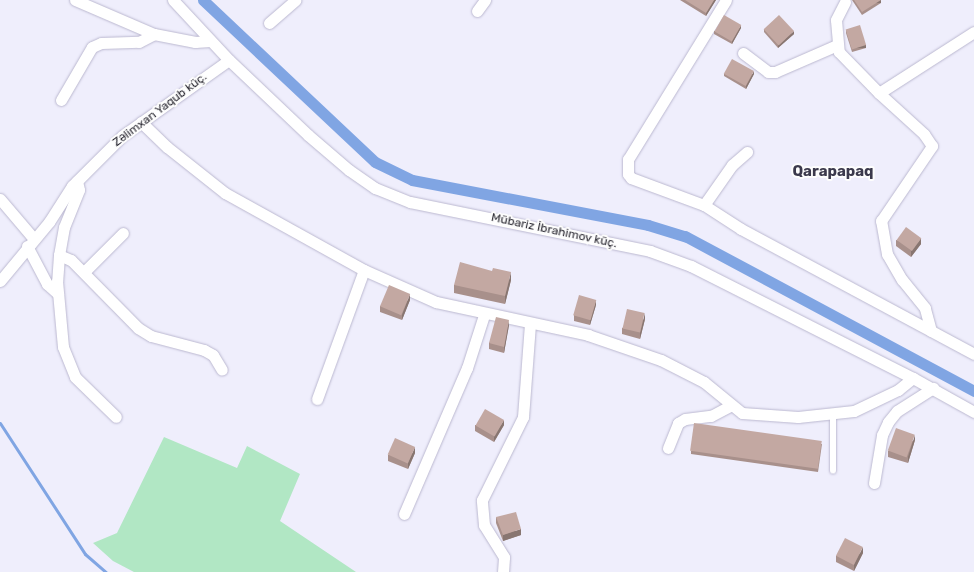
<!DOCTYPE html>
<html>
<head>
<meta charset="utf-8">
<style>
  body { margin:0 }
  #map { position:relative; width:974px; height:572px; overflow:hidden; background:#efeefc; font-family:Rubik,sans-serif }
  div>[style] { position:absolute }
  .green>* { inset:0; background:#b1e7c4 }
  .stream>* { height:3px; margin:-1.5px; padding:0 1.5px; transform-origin:1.5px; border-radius:1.5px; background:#80a5e3 }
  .canal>* { height:11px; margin:-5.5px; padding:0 5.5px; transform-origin:5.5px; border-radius:5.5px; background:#80a5e3 }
  .roads { filter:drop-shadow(0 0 1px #bbb8d0) drop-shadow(0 0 1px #bbb8d0) }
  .service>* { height:5.5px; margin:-2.75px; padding:0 2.75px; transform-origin:2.75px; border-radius:2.75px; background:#fff }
  .minor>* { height:11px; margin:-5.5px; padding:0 5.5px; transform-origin:5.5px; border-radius:5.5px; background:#fff }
  .wall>* { inset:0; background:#a8908b }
  .shaded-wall>* { inset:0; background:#887671; transform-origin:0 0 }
  .building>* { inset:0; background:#c3a8a2; transform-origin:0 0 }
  span { translate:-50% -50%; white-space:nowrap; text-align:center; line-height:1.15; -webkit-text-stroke:4px #fdfdfd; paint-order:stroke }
  .street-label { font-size:12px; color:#292831 }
  .quarter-label { font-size:15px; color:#3b394c; font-weight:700 }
</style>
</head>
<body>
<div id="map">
  <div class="green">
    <div style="clip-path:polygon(164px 437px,237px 468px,247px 446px,300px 474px,280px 521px,356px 572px,134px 572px,113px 561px,93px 543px,117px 533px)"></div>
  </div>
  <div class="stream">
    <div style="left:0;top:423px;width:156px;rotate:57deg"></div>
    <div style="left:85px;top:554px;width:28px;rotate:41deg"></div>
  </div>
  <div class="canal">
    <div style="left:203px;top:0;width:236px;rotate:43.3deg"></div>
    <div style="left:375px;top:162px;width:41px;rotate:25.9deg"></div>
    <div style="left:412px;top:180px;width:240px;rotate:10.8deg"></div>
    <div style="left:648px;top:225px;width:39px;rotate:17deg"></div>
    <div style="left:685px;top:236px;width:328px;rotate:28.2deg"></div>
  </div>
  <div class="roads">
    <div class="service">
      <div style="left:833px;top:471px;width:56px;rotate:-90deg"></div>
    </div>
    <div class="minor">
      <div style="left:75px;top:0;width:86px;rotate:23.3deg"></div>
      <div style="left:154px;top:34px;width:42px;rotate:11deg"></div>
      <div style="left:195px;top:42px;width:15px;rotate:-4deg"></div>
      <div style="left:173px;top:0;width:82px;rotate:47deg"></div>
      <div style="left:229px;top:60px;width:109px;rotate:43.5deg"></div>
      <div style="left:308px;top:135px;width:54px;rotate:40.5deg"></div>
      <div style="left:349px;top:170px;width:32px;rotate:35deg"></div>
      <div style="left:375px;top:188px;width:38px;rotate:22deg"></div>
      <div style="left:410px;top:202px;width:245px;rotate:11.5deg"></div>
      <div style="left:650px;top:251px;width:44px;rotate:20.1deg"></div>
      <div style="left:691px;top:266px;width:249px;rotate:26.8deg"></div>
      <div style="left:913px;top:378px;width:70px;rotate:29.1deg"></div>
      <div style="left:726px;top:0;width:187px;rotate:121.6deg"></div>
      <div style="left:628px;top:159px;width:15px;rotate:90deg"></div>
      <div style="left:628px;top:174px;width:5px;rotate:53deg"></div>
      <div style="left:631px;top:178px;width:78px;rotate:20.3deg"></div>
      <div style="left:704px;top:205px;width:44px;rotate:33deg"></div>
      <div style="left:741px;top:229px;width:264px;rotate:28.2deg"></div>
      <div style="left:845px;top:2px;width:20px;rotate:117deg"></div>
      <div style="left:836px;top:20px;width:32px;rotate:85deg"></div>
      <div style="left:839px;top:52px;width:57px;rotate:45.7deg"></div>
      <div style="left:477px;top:11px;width:14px;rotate:-54deg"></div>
      <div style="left:269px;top:23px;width:35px;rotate:-41deg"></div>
      <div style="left:743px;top:53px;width:31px;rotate:37deg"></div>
      <div style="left:768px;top:72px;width:7px"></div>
      <div style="left:775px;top:72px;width:68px;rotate:-23.5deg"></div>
      <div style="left:61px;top:100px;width:61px;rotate:-59.7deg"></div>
      <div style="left:92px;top:47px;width:10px;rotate:-24deg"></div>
      <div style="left:101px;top:43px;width:38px;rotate:-2deg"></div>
      <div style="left:139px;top:42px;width:17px;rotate:-28deg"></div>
      <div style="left:141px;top:122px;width:36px;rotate:44deg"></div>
      <div style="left:167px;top:147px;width:74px;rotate:38.4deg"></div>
      <div style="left:225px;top:193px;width:159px;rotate:29deg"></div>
      <div style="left:364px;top:270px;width:79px;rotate:24deg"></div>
      <div style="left:436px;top:302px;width:156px;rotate:12.2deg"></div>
      <div style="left:588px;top:335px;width:77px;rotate:18.9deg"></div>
      <div style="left:661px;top:360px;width:48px;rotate:27.1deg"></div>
      <div style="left:704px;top:382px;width:49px;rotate:39.2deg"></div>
      <div style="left:742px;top:413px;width:56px;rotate:4.1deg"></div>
      <div style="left:798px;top:417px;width:56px;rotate:-6.1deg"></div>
      <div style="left:854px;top:411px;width:49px;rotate:-25.5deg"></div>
      <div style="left:898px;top:390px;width:19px;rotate:-39deg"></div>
      <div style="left:77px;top:181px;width:9px;rotate:77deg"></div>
      <div style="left:79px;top:190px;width:40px;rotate:112deg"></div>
      <div style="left:64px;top:227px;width:28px;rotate:100deg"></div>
      <div style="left:59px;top:255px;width:26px;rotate:94deg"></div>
      <div style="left:57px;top:281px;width:66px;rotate:84.8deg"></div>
      <div style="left:63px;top:347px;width:32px;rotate:68deg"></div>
      <div style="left:75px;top:377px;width:57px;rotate:44.3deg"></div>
      <div style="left:0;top:199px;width:52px;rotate:49.6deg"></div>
      <div style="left:704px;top:205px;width:49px;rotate:-55deg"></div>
      <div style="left:732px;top:165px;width:20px;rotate:-41deg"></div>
      <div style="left:27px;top:246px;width:43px;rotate:62.2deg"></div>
      <div style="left:47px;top:284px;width:15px;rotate:42deg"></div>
      <div style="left:59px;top:255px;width:13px;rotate:23deg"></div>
      <div style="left:71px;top:260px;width:95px;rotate:45.4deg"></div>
      <div style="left:138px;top:328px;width:15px;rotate:32deg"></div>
      <div style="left:151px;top:336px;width:55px;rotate:14.8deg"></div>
      <div style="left:204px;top:350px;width:10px;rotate:29deg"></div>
      <div style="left:213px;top:355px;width:17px;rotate:59deg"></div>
      <div style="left:84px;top:272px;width:55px;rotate:-45deg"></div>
      <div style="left:0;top:281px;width:77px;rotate:-50.3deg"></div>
      <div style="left:49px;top:222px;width:43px;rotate:-57.4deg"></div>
      <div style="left:72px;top:186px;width:71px;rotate:-45deg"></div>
      <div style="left:122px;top:136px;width:131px;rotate:-35.4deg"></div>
      <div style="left:931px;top:331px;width:24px;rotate:-105deg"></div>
      <div style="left:925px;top:308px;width:36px;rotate:-129deg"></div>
      <div style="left:902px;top:280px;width:30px;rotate:-120deg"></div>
      <div style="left:887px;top:254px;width:34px;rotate:-100deg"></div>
      <div style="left:881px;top:221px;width:91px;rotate:-55.8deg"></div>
      <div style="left:932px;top:146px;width:14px;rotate:-124deg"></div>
      <div style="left:924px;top:134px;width:61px;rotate:-137.7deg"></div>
      <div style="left:879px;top:93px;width:113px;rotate:-32.7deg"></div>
      <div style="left:317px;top:399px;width:137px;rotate:-70deg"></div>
      <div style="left:668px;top:448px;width:27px;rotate:-68deg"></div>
      <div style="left:678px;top:423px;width:8px;rotate:-30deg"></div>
      <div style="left:685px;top:419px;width:26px;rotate:-7deg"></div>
      <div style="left:711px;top:416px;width:21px;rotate:-28deg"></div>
      <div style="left:874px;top:483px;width:49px;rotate:-80.5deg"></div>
      <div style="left:882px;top:435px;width:14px;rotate:-65deg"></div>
      <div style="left:888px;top:422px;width:14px;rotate:-51deg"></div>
      <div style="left:897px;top:411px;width:43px;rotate:-32.6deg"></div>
      <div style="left:404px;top:514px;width:159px;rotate:-66.7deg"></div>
      <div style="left:467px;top:368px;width:56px;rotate:-72.2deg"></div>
      <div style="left:503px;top:572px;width:15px;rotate:-86deg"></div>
      <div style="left:504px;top:557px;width:38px;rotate:-122deg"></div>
      <div style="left:484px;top:525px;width:25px;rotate:-95deg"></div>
      <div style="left:482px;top:500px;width:93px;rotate:-63.7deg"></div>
      <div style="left:523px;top:417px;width:94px;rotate:-85.7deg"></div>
    </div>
  </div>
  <div class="wall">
    <div style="clip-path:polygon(680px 0,716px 0,706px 16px)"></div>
    <div style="clip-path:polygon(852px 0,881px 0,881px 3px,862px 15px)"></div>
    <div style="clip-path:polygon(741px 28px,732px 44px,714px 34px,714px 31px)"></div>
    <div style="clip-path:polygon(764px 29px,794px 34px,778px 48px,764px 32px)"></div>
    <div style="clip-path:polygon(846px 30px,866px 48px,852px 52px,846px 33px)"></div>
    <div style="clip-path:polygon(724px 74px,754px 74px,746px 89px,724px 76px)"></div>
    <div style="clip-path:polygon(896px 240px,921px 244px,911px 257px,896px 246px)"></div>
    <div style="clip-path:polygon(511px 280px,505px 304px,454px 293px,454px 285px)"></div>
    <div style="clip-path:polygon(410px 300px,402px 320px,380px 312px,380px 306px)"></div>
    <div style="clip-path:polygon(596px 305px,590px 325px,574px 321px,574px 315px)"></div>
    <div style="clip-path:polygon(645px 319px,640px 339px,622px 334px,622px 328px)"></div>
    <div style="clip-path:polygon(509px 325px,504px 353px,489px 349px,489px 343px)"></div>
    <div style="clip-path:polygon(475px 425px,504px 425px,494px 442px,475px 431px)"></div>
    <div style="clip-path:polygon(915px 440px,908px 463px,888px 457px,888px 451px)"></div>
    <div style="clip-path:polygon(822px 444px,818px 472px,691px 454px,691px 451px)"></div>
    <div style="clip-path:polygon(415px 453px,408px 469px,388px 461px,388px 455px)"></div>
    <div style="clip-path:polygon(496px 517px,521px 535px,503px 541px,496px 523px)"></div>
    <div style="clip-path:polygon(863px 553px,854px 571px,836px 562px,836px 556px)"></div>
  </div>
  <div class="shaded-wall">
    <div style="clip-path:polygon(714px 0,716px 0,706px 16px,706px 13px)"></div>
    <div style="left:881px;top:0;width:3px;height:22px;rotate:90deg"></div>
    <div style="clip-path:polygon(741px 25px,741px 28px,732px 44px,732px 41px)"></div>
    <div style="clip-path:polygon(794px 31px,794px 34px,778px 48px,778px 45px)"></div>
    <div style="left:866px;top:45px;width:3px;height:15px;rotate:90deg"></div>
    <div style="clip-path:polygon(754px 71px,754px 74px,746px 89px,746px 86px)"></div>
    <div style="clip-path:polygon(921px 238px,921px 244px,911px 257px,911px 251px)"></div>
    <div style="clip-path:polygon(511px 272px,511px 280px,505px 304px,505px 296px)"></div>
    <div style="clip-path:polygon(410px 294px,410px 300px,402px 320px,402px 315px)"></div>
    <div style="clip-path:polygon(596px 300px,596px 305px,590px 325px,590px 319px)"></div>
    <div style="clip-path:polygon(645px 313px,645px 319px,640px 339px,640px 333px)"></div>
    <div style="clip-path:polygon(509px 320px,509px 325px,504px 353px,504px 347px)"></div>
    <div style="clip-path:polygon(504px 420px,504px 425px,494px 442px,494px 436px)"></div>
    <div style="clip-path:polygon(915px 435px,915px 440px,908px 463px,908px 457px)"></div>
    <div style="clip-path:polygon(415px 447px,415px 453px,408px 469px,408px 463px)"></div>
    <div style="clip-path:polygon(521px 529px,521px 535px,503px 541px,503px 535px)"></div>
    <div style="clip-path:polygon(863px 547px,863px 553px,854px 571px,854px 565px)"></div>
  </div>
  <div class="building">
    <div style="clip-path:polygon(685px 0,714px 0,706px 13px)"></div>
    <div style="clip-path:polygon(854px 0,881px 0,862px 12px)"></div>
    <div style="left:724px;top:15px;width:20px;height:19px;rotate:30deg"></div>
    <div style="left:779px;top:15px;width:22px;height:21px;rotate:47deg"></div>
    <div style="left:860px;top:25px;width:21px;height:15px;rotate:73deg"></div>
    <div style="left:732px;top:59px;width:25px;height:17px;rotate:29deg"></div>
    <div style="left:906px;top:227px;width:19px;height:16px;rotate:36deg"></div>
    <div style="clip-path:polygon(460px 262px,492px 271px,493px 268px,511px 272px,505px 296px,454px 285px)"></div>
    <div style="left:389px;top:285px;width:23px;height:23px;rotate:23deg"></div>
    <div style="left:579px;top:295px;width:18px;height:21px;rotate:16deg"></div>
    <div style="left:627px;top:309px;width:18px;height:20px;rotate:13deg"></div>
    <div style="clip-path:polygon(496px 317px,509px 320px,504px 347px,489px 343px)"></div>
    <div style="left:485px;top:409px;width:22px;height:19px;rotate:30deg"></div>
    <div style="left:694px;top:423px;width:129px;height:28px;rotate:8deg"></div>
    <div style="left:896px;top:428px;width:20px;height:24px;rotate:20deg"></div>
    <div style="left:395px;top:438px;width:22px;height:18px;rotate:24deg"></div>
    <div style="clip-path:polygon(516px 512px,521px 529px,503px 535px,496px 517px)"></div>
    <div style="left:845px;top:538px;width:20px;height:20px;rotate:27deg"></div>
  </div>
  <div class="street-label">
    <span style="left:160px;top:110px;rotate:-37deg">Zəlimxan Yaqub küç.</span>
    <span style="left:554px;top:231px;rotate:12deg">Mübariz İbrahimov küç.</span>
  </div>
  <div class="quarter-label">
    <span style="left:833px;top:172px">Qarapapaq</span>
  </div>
</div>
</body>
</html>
